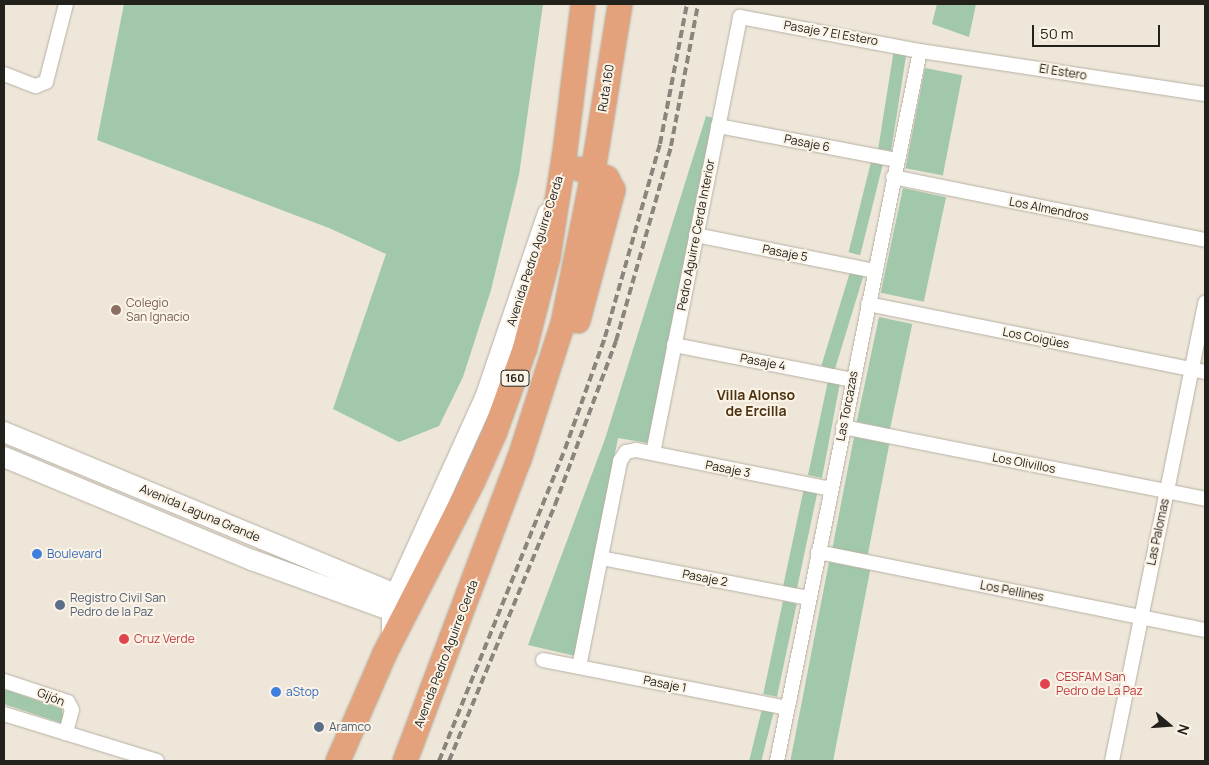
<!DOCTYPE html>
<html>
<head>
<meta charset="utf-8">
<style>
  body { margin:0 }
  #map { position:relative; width:1209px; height:765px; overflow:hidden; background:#ede6d9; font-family:Manrope,sans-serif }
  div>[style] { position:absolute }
  .green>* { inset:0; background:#a1c8ab; transform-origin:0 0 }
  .roads { filter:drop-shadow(0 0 1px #b7b0a3) drop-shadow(0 0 1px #b7b0a3) }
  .minor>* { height:14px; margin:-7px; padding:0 7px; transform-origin:7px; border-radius:7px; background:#fff }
  .secondary>* { height:20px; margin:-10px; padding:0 10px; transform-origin:10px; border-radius:10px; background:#fff }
  .trunk>* { height:24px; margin:-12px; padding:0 12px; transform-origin:12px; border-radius:12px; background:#e4a27c }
  .rail>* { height:4px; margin-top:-2px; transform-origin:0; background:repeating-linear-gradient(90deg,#89857c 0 8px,transparent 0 12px) }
  .dots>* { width:14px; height:14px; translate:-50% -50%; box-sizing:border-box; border:2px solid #fbf3e6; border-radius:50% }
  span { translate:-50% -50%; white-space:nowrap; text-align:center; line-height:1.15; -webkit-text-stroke:4px #fbf3e6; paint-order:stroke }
  .shield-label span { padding:1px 4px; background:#fbf3e6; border:1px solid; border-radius:4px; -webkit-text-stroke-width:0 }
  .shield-label { font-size:11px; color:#23211c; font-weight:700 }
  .street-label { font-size:12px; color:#23211c }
  .education-label { font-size:12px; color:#785e54 }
  .left { translate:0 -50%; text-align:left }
  .shop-label { font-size:12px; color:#366cbe }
  .service-label { font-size:12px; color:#4e5e75 }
  .health-label { font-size:12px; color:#be3a42 }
  .neighbourhood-label { font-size:14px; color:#4c3211; font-weight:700 }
  .frame { position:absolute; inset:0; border:5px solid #23211c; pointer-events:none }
  .north { position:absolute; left:1144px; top:700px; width:50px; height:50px; -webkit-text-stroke:4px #fbf3e6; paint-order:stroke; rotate:108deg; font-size:14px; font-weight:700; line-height:20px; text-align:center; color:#23211c }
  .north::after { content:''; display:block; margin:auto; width:18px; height:22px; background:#23211c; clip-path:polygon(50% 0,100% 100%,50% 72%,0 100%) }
  .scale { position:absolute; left:1032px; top:25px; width:128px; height:22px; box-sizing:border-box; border:2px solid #23211c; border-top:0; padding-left:6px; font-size:15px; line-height:18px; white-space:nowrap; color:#23211c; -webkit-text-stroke:4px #fbf3e6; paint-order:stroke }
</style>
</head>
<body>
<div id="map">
  <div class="green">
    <div style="clip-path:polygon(124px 4px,543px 4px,519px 175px,491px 290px,463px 377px,439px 426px,399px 442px,333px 409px,386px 254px,329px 228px,97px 140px)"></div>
    <div style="clip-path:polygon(937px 4px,976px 4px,969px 37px,932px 24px)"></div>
    <div style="left:894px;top:49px;width:13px;height:101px;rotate:9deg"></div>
    <div style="left:925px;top:68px;width:38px;height:102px;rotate:11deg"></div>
    <div style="clip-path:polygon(706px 116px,713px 118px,648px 443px,618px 438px,575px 656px,528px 645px,605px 439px)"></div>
    <div style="left:871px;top:162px;width:12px;height:93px;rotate:14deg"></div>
    <div style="left:903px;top:188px;width:44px;height:107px;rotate:12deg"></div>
    <div style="left:850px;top:272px;width:14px;height:98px;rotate:17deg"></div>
    <div style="left:879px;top:317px;width:34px;height:107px;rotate:12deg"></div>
    <div style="clip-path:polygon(828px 381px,840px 383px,822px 478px,808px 475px)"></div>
    <div style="left:854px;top:437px;width:36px;height:113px;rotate:11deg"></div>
    <div style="left:804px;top:488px;width:14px;height:103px;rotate:12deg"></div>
    <div style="left:829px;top:562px;width:42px;height:203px;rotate:11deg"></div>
    <div style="left:783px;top:601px;width:14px;height:95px;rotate:12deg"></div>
    <div style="clip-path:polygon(4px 689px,62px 709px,64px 724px,4px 704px)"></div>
    <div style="left:762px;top:709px;width:12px;height:53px;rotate:14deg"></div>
  </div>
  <div class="roads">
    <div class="minor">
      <div style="left:4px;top:74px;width:34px;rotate:21deg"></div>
      <div style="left:36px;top:86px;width:11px;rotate:-22deg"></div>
      <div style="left:46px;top:82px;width:81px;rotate:-75.6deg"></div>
      <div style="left:718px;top:126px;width:181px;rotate:10.8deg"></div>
      <div style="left:893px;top:177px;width:318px;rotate:11.4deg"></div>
      <div style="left:696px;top:235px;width:182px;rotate:11.4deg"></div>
      <div style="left:868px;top:304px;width:344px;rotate:11.4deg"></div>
      <div style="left:674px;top:345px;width:181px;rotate:11.1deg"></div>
      <div style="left:843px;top:427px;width:369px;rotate:11.2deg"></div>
      <div style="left:653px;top:453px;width:445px;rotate:-78.7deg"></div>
      <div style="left:740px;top:17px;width:183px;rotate:10.7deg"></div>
      <div style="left:920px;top:51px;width:288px;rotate:8.6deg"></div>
      <div style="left:818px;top:552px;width:395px;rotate:11.4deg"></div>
      <div style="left:601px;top:558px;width:212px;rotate:10.9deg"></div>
      <div style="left:543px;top:660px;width:249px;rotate:11.1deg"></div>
      <div style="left:579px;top:667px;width:210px;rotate:-78.7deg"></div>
      <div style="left:620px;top:461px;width:11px;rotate:-56deg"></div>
      <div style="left:626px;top:452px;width:10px;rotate:-11deg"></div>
      <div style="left:636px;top:450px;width:199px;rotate:11.3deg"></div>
      <div style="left:4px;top:681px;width:67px;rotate:18.2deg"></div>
      <div style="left:68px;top:702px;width:9px;rotate:63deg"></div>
      <div style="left:72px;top:710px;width:24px;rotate:105deg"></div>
      <div style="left:4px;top:714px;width:160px;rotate:17.1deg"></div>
      <div style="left:777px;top:761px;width:724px;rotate:-78.61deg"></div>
      <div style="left:1112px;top:761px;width:468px;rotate:-78.5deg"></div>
    </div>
    <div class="secondary">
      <div style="left:4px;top:432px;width:424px;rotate:22.5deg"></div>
      <div style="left:4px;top:457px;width:269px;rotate:22.6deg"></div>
      <div style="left:252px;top:560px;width:149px;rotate:20deg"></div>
      <div style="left:392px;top:641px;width:30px;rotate:-90deg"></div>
      <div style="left:392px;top:611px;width:17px;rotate:-77deg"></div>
      <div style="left:396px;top:594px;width:215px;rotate:-65.6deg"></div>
      <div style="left:485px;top:398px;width:195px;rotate:-71.2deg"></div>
    </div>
    <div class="trunk">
      <div style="left:578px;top:321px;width:136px;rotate:-75deg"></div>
      <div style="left:613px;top:190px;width:13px;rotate:-117deg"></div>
      <div style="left:607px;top:178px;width:28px;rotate:-162deg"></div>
      <div style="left:338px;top:761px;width:116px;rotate:-66.5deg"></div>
      <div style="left:384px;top:655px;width:195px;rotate:-62.9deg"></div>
      <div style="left:473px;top:481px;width:54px;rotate:-65.8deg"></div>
      <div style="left:495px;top:432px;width:89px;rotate:-70.3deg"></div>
      <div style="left:525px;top:348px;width:93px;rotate:-75.7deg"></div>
      <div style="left:548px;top:258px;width:108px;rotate:-81deg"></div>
      <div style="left:565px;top:151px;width:148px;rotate:-83deg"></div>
      <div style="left:405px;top:761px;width:322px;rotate:-69.3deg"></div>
      <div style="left:519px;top:460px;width:144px;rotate:-72.2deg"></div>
      <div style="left:563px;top:323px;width:142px;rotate:-78.6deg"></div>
      <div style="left:591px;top:184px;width:182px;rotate:-80.8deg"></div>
    </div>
  </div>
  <div class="rail">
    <div style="left:439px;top:761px;width:336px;rotate:-68deg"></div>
    <div style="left:565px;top:449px;width:119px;rotate:-70.3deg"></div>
    <div style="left:605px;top:337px;width:201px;rotate:-74.1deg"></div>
    <div style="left:660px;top:144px;width:143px;rotate:-79.1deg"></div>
    <div style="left:449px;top:761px;width:277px;rotate:-67.5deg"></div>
    <div style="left:555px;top:505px;width:175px;rotate:-69.6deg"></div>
    <div style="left:616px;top:341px;width:203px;rotate:-74.2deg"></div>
    <div style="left:671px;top:146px;width:145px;rotate:-79.2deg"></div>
  </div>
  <div class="dots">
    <div style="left:116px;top:310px;background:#8d6e63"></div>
    <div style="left:37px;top:554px;background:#3f7fe0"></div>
    <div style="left:60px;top:605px;background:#5c6f8a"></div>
    <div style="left:124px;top:639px;background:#e0444e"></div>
    <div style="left:1045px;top:684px;background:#e0444e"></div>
    <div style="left:276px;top:692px;background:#3f7fe0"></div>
    <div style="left:319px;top:727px;background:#5c6f8a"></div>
  </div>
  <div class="shield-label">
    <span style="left:515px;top:378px">160</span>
  </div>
  <div class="street-label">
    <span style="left:831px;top:33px;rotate:10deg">Pasaje 7 El Estero</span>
    <span style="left:1063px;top:72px;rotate:9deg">El Estero</span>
    <span style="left:606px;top:88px;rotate:-81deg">Ruta 160</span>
    <span style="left:807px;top:143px;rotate:11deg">Pasaje 6</span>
    <span style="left:1049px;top:209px;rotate:11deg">Los Almendros</span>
    <span style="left:696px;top:235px;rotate:-79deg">Pedro Aguirre Cerda Interior</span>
    <span style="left:535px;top:251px;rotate:-72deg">Avenida Pedro Aguirre Cerda</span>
    <span style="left:785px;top:253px;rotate:11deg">Pasaje 5</span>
    <span style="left:1036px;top:338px;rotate:11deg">Los Coigües</span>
    <span style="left:763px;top:362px;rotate:11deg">Pasaje 4</span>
    <span style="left:847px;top:406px;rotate:-79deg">Las Torcazas</span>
    <span style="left:1024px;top:463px;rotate:11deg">Los Olivillos</span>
    <span style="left:728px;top:469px;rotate:11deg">Pasaje 3</span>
    <span style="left:200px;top:513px;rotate:23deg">Avenida Laguna Grande</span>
    <span style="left:1158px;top:532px;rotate:-78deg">Las Palomas</span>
    <span style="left:705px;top:578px;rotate:11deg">Pasaje 2</span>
    <span style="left:1012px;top:591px;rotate:11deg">Los Pellines</span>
    <span style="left:446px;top:654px;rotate:-69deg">Avenida Pedro Aguirre Cerda</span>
    <span style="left:665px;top:684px;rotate:11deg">Pasaje 1</span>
    <span style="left:51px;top:697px;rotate:22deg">Gijón</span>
  </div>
  <div class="education-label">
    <span class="left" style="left:126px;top:310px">Colegio<br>San Ignacio</span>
  </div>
  <div class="shop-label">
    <span class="left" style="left:47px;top:554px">Boulevard</span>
    <span class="left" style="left:286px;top:692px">aStop</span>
  </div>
  <div class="service-label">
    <span class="left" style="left:70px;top:605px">Registro Civil San<br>Pedro de la Paz</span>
    <span class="left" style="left:329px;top:727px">Aramco</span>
  </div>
  <div class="health-label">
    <span class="left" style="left:134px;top:639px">Cruz Verde</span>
    <span class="left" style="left:1056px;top:684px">CESFAM San<br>Pedro de La Paz</span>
  </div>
  <div class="neighbourhood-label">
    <span style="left:756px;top:403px">Villa Alonso<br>de Ercilla</span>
  </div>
  <div class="frame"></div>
  <div class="north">N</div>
  <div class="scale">50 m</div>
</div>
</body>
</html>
